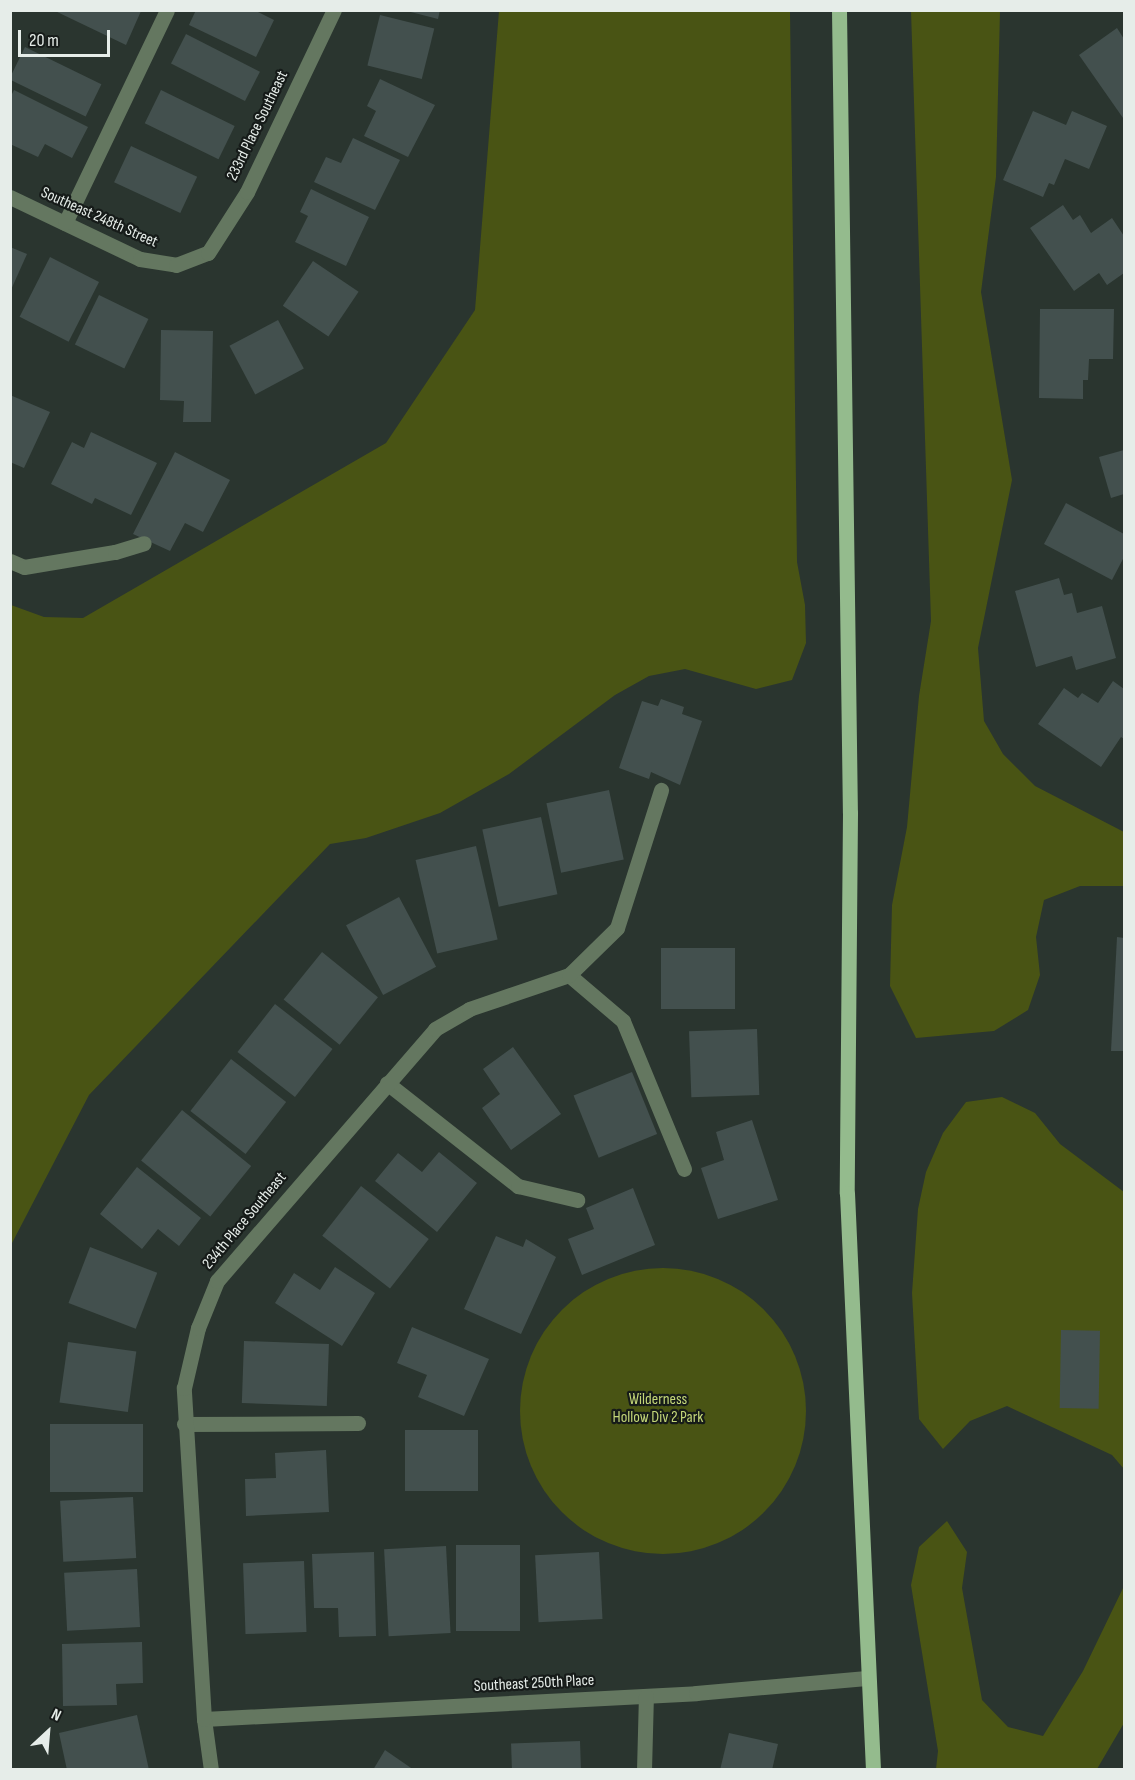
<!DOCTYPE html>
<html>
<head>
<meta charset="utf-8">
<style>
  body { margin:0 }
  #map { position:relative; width:1135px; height:1780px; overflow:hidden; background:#2a352f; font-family:"Sofia Sans Condensed",sans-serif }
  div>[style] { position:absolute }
  .green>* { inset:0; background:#495414 }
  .round { border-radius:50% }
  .building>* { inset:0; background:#43504e; transform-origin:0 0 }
  .minor>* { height:15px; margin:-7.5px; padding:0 7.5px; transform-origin:7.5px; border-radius:7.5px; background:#647760 }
  .major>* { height:15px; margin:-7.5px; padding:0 7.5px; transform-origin:7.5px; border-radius:7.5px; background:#94bb8d }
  span { translate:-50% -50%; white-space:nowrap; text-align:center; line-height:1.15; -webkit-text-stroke:4.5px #161b19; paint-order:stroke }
  .street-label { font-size:16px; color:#e6ede9 }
  .park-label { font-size:16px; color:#c4d779 }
  .frame { position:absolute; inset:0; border:12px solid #e6ede9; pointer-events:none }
  .north { position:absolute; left:18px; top:1702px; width:60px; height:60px; -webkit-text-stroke:4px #161b19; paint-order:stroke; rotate:26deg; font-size:16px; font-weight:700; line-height:24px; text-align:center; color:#e6ede9 }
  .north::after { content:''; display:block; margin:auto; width:21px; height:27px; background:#e6ede9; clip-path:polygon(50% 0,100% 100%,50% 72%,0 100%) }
  .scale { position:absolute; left:18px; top:30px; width:92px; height:27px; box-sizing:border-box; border:3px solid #e6ede9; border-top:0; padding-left:8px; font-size:18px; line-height:21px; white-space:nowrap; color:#e6ede9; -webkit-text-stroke:4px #161b19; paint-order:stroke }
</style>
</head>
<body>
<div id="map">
  <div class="green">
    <div style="clip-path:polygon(499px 11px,790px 11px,797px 562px,805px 605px,806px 643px,792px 680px,756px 689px,685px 669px,649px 676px,615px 695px,509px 774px,440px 813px,366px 838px,330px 844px,89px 1095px,11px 1245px,11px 605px,44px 617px,83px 618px,386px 443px,475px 310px)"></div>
    <div style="clip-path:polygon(911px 11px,1000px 11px,996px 177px,981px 292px,1012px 480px,978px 648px,984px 721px,1003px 754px,1035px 786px,1124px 832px,1124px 886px,1080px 886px,1044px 900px,1036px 937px,1040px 975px,1028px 1010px,994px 1031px,916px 1038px,890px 986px,892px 905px,907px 827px,919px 696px,931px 621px)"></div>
    <div style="clip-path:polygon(1002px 1097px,1035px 1113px,1060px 1144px,1124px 1192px,1124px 1469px,1112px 1455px,1007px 1406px,970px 1421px,943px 1449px,919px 1419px,912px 1293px,918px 1209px,926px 1172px,943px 1133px,966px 1102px)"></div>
    <div class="round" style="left:520px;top:1268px;width:286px;height:286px"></div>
    <div style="clip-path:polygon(947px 1521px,967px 1552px,962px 1588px,982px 1700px,1008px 1727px,1043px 1736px,1083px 1671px,1124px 1586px,1124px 1723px,1097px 1769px,936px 1769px,938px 1751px,911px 1585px,919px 1547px)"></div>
  </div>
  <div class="building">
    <div style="clip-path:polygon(53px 10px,139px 10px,141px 11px,126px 45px)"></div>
    <div style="clip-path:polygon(196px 10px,254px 10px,274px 20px,256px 57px,189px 25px)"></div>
    <div style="clip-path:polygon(403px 10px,440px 10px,438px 19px)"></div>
    <div style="left:380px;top:15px;width:56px;height:52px;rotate:14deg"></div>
    <div style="clip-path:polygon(1117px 28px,1124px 39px,1123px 118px,1079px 55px)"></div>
    <div style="left:186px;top:34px;width:83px;height:33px;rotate:27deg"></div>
    <div style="left:25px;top:47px;width:85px;height:36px;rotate:26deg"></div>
    <div style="clip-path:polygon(380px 79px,435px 105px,408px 157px,364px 136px,376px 111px,367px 106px)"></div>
    <div style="clip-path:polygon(14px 90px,88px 127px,72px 158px,45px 144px,38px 157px,10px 144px,10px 98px)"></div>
    <div style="left:161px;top:90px;width:82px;height:37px;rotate:26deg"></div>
    <div style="clip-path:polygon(1033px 111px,1066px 125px,1072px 111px,1107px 126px,1089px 169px,1065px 159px,1054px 185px,1049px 183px,1043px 197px,1003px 180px)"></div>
    <div style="clip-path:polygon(353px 138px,400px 160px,375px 210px,314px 182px,326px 157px,341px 163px)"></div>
    <div style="left:131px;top:146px;width:73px;height:40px;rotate:25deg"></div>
    <div style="clip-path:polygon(311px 189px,369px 217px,346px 266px,295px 242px,308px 216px,300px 212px)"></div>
    <div style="clip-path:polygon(1063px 205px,1073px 220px,1080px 215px,1091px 233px,1112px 218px,1124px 236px,1124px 273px,1107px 285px,1099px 273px,1074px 291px,1030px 228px)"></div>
    <div style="clip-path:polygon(10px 247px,27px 254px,10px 292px)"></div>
    <div style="left:50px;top:257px;width:55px;height:67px;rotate:27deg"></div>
    <div style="left:313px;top:261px;width:55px;height:54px;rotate:34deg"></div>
    <div style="left:99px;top:295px;width:55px;height:55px;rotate:26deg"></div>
    <div style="clip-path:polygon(1040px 309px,1114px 309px,1113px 359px,1089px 359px,1088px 380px,1083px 380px,1083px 399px,1039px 398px)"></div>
    <div style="left:278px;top:320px;width:55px;height:55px;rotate:62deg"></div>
    <div style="clip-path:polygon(161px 330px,213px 331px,211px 422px,183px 422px,184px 401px,160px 400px)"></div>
    <div style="clip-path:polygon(10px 395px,50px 412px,24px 468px,10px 462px)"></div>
    <div style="clip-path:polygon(91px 432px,157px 463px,131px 515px,95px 498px,92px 504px,51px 484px,72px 442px,84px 448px)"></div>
    <div style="clip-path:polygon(1124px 450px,1124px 494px,1111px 498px,1099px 457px)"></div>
    <div style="clip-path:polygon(175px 452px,230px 480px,203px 532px,185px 523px,170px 551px,133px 534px)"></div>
    <div style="clip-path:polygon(1066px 503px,1124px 534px,1124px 557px,1112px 580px,1044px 544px)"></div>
    <div style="clip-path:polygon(1059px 578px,1064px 595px,1072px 593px,1077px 613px,1102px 606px,1116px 658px,1076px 670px,1072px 656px,1036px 667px,1015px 591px)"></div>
    <div style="clip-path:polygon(1113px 681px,1124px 689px,1124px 739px,1121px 737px,1101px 767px,1038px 724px,1064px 688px,1078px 698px,1082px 693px,1098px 703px)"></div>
    <div style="clip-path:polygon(661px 699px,684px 707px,682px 714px,702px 721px,680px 785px,651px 772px,649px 779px,619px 768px,642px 701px,658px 706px)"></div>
    <div style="left:609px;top:790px;width:71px;height:64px;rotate:78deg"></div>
    <div style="left:541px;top:817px;width:79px;height:60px;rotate:78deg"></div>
    <div style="left:476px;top:846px;width:96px;height:62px;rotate:77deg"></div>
    <div style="left:399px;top:897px;width:79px;height:60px;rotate:62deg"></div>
    <div style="clip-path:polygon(1117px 937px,1124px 938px,1124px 1051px,1111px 1051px)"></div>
    <div style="left:661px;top:948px;width:74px;height:61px"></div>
    <div style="left:322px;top:952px;width:72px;height:61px;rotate:39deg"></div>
    <div style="left:275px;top:1004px;width:73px;height:61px;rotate:38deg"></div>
    <div style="left:757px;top:1029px;width:66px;height:68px;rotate:88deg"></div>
    <div style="clip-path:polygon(513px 1047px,561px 1114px,511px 1150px,482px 1108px,500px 1094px,483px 1069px)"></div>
    <div style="left:231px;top:1059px;width:70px;height:66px;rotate:38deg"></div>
    <div style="left:632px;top:1072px;width:67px;height:63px;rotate:68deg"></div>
    <div style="left:182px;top:1110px;width:89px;height:65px;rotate:39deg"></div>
    <div style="clip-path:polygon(752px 1120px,778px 1200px,718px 1219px,701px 1168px,724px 1160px,716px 1132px)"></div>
    <div style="clip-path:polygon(439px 1152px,477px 1183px,437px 1232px,375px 1181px,398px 1153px,422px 1172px)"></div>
    <div style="clip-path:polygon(137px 1167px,201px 1218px,179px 1246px,158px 1229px,142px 1249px,100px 1214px)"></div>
    <div style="left:361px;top:1186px;width:86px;height:63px;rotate:38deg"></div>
    <div style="clip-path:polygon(633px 1188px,655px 1245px,582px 1275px,568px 1239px,594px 1229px,586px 1208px)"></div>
    <div style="clip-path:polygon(496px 1236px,523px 1247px,526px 1239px,556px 1257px,521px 1334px,464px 1309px)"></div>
    <div style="left:90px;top:1247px;width:72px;height:60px;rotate:21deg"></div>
    <div style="clip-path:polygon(335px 1267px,375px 1293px,342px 1346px,275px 1303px,294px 1273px,320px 1290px)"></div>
    <div style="clip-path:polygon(412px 1327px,489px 1359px,464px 1416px,418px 1397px,427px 1375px,397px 1363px)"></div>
    <div style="left:1061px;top:1330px;width:39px;height:78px;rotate:1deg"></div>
    <div style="left:244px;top:1341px;width:85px;height:62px;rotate:2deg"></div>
    <div style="left:68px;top:1342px;width:69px;height:61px;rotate:8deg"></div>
    <div style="left:50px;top:1424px;width:93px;height:68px"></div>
    <div style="left:405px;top:1430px;width:73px;height:61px"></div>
    <div style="clip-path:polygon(326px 1450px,329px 1512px,246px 1516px,245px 1479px,276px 1478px,275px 1453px)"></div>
    <div style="left:133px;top:1497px;width:61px;height:73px;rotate:87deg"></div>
    <div style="left:456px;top:1545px;width:64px;height:86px"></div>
    <div style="left:446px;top:1546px;width:87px;height:62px;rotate:87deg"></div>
    <div style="clip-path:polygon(374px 1552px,376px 1636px,339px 1637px,338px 1608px,314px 1608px,312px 1554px)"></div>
    <div style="left:599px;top:1552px;width:67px;height:64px;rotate:87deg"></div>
    <div style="left:304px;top:1561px;width:71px;height:61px;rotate:88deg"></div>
    <div style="left:137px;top:1569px;width:58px;height:73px;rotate:87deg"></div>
    <div style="clip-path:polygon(142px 1642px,143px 1683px,116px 1684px,117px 1705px,63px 1706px,62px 1644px)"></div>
    <div style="clip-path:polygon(137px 1715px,149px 1770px,67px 1770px,59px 1733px)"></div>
    <div style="clip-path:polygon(729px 1733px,778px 1744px,772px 1770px,720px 1770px)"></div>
    <div style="left:580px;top:1741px;width:29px;height:69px;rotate:88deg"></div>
    <div style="clip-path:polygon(385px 1750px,414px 1770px,373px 1770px)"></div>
  </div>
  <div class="minor">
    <div style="left:10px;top:197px;width:144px;rotate:25.5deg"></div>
    <div style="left:140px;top:259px;width:36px;rotate:9deg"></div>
    <div style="left:176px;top:265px;width:34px;rotate:-21deg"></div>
    <div style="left:208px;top:253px;width:72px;rotate:-57.4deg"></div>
    <div style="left:247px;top:192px;width:202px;rotate:-64.5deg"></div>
    <div style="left:65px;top:223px;width:236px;rotate:-64.4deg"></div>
    <div style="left:10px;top:561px;width:15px;rotate:23deg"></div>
    <div style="left:24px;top:567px;width:92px;rotate:-9.4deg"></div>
    <div style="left:115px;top:552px;width:30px;rotate:-17deg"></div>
    <div style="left:569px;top:975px;width:71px;rotate:40.4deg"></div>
    <div style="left:623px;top:1021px;width:160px;rotate:67.6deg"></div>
    <div style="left:387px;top:1083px;width:167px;rotate:38.2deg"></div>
    <div style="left:518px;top:1186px;width:61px;rotate:13.3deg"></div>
    <div style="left:184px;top:1424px;width:174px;rotate:-0.3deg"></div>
    <div style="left:204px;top:1719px;width:493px;rotate:-3deg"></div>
    <div style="left:696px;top:1693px;width:171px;rotate:-5deg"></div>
    <div style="left:211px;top:1770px;width:51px;rotate:-97.8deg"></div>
    <div style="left:204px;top:1719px;width:332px;rotate:-93.5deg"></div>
    <div style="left:184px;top:1388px;width:62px;rotate:-76.9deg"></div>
    <div style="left:198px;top:1328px;width:51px;rotate:-68deg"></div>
    <div style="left:217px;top:1281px;width:333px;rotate:-49.1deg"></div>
    <div style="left:435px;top:1029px;width:39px;rotate:-30deg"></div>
    <div style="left:469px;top:1009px;width:106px;rotate:-18.8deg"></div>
    <div style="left:569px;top:975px;width:67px;rotate:-44.4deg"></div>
    <div style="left:617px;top:928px;width:145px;rotate:-72.3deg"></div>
    <div style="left:644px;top:1770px;width:74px;rotate:-88.5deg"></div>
  </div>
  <div class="major">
    <div style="left:839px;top:10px;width:803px;rotate:89.22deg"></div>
    <div style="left:850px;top:813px;width:380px;rotate:90.5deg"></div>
    <div style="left:847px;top:1193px;width:578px;rotate:87.42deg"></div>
  </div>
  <div class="street-label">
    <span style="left:258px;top:126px;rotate:-64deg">233rd Place Southeast</span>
    <span style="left:99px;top:218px;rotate:24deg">Southeast 248th Street</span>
    <span style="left:245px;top:1221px;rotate:-50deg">234th Place Southeast</span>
    <span style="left:534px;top:1684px;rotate:-3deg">Southeast 250th Place</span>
  </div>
  <div class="park-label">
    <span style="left:658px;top:1409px">Wilderness<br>Hollow Div 2 Park</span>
  </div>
  <div class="frame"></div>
  <div class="north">N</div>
  <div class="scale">20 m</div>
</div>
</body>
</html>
